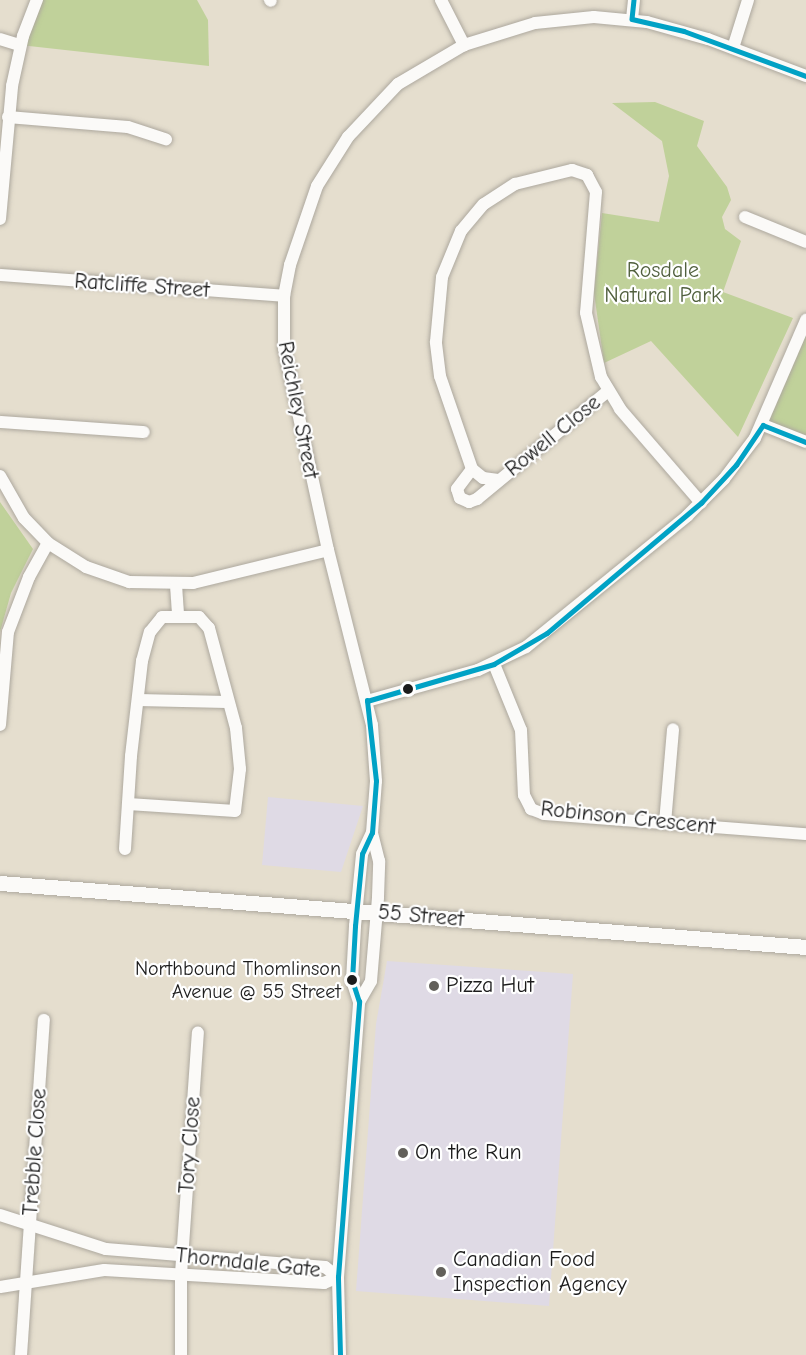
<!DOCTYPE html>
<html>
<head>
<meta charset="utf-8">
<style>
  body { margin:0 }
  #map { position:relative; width:806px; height:1355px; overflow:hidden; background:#e5dece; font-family:"Comic Neue",sans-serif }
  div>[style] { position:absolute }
  .built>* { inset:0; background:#dfdae5 }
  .green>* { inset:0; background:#c0d19a }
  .roads { filter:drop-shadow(0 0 2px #ada89e) drop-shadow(0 0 2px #ada89e) }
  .minor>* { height:12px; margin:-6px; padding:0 6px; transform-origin:6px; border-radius:6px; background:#fbfaf8 }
  .major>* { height:15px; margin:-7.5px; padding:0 7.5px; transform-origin:7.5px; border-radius:7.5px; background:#fbfaf8 }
  .bus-1>* { height:4.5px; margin:-2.25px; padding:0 2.25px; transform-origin:2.25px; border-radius:2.25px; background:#01a2c5 }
  .dots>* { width:16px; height:16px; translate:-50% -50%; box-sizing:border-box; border:3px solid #fff; border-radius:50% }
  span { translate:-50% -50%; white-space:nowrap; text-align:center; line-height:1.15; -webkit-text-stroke:4.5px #fff; paint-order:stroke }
  .bus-label { font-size:20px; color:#1c1c1c }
  .right { translate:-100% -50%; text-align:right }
  .park-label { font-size:22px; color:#51603e }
  .street-label { font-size:22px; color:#1c1c1c }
  .poi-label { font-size:22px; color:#1c1c1c }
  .left { translate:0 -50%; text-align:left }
</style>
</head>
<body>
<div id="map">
  <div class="built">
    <div style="clip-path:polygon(268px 797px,363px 806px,341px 872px,262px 865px)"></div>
    <div style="clip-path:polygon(387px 961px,573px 974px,549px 1306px,356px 1291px,376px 1024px)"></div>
  </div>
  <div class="green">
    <div style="clip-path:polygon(37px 0,197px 0,208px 20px,209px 66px,20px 45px)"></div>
    <div style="clip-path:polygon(655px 102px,704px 121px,697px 146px,727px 187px,731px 200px,722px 217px,725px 229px,741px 241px,723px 292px,793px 318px,738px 437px,651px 341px,604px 363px,594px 293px,602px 213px,659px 222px,669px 176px,662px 141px,612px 103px)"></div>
    <div style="clip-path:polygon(806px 320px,806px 442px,763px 425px)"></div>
    <div style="clip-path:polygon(0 502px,33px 549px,11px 593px,0 632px)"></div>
  </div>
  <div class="roads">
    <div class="minor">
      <div style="left:270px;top:0;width:1px;rotate:45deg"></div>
      <div style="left:441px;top:0;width:51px;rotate:62.9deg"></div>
      <div style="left:632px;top:19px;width:19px;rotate:-84deg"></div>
      <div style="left:0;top:39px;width:21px;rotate:17deg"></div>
      <div style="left:733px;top:48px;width:50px;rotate:-72.6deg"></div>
      <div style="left:8px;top:117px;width:120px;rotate:4.8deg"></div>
      <div style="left:128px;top:127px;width:40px;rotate:18deg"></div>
      <div style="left:745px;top:217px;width:66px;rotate:22.3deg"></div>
      <div style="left:0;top:219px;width:134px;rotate:-84.8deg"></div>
      <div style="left:12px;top:86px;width:51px;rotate:-77.6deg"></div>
      <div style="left:23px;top:36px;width:39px;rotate:-69deg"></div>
      <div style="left:0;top:275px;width:285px;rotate:4.2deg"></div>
      <div style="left:0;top:422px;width:144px;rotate:4deg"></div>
      <div style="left:763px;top:425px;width:46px;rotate:21.6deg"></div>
      <div style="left:472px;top:469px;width:25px;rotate:127deg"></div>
      <div style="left:457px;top:489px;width:9px;rotate:72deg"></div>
      <div style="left:460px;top:498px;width:10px;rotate:24deg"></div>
      <div style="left:469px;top:502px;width:9px;rotate:-21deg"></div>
      <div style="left:477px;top:499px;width:168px;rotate:-39.5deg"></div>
      <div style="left:0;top:476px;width:48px;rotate:60.3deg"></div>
      <div style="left:24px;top:518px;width:35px;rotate:46deg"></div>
      <div style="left:48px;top:543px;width:45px;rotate:32.3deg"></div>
      <div style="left:86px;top:567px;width:46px;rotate:19.2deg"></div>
      <div style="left:129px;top:582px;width:64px;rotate:0.9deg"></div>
      <div style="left:193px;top:583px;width:139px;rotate:-13.7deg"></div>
      <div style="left:498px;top:480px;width:15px;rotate:-172deg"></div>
      <div style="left:483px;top:478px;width:14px;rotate:-141deg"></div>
      <div style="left:472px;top:469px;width:98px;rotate:-109deg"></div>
      <div style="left:440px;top:376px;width:34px;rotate:-97deg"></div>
      <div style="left:436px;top:342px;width:65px;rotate:-84.7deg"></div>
      <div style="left:442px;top:277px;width:50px;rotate:-67.6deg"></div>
      <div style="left:461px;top:231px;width:35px;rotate:-50deg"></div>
      <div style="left:484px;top:204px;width:37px;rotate:-33deg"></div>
      <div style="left:515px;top:184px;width:59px;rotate:-13.8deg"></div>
      <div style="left:572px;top:170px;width:16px;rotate:18deg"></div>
      <div style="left:587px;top:175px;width:19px;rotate:62deg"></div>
      <div style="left:596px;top:192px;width:121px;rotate:94.7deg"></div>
      <div style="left:586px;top:313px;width:66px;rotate:76.8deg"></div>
      <div style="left:601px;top:377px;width:37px;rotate:59deg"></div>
      <div style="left:620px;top:409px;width:124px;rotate:49.2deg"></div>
      <div style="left:176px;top:585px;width:31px;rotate:86deg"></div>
      <div style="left:494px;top:664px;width:71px;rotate:67.8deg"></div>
      <div style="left:521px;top:730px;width:65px;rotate:87.4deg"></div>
      <div style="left:524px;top:795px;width:16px;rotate:63deg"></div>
      <div style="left:531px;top:809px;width:14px;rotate:21deg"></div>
      <div style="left:544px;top:814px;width:263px;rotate:4.4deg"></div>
      <div style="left:138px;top:700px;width:89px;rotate:1.3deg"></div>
      <div style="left:367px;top:701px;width:115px;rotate:-15.6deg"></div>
      <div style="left:478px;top:670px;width:53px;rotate:-25.6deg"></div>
      <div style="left:526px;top:647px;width:208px;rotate:-39.1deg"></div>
      <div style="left:687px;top:516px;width:52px;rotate:-45deg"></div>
      <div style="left:724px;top:479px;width:51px;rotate:-52.9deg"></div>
      <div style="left:755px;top:438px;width:129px;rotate:-66.6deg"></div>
      <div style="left:0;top:725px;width:93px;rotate:-85.1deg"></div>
      <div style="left:8px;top:632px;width:59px;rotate:-69.1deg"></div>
      <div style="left:29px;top:577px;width:39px;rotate:-61deg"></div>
      <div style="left:665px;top:823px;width:94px;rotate:-85.1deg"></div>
      <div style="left:125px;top:849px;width:93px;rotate:-86.3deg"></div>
      <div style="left:131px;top:756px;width:96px;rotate:-83.4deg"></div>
      <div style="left:142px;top:661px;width:30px;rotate:-75deg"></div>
      <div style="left:150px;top:632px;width:19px;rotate:-51deg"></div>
      <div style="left:162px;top:617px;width:37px"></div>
      <div style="left:199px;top:617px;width:15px;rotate:48deg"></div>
      <div style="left:209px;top:628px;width:104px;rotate:74.9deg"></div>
      <div style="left:236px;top:728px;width:41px;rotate:84.4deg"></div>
      <div style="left:240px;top:769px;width:42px;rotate:96.8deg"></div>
      <div style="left:235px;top:811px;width:107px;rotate:-176.3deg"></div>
      <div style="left:359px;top:1002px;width:24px;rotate:-60deg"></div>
      <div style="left:371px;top:981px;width:84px;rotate:-85.2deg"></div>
      <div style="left:378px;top:897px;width:36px;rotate:-88deg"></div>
      <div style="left:379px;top:861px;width:29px;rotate:-104deg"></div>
      <div style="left:372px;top:833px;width:52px;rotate:-85.6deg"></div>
      <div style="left:376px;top:781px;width:56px;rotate:-94.1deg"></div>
      <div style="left:372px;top:725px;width:180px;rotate:-104.1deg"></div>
      <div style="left:328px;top:550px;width:206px;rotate:-102.3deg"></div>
      <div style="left:284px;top:349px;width:53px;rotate:-90deg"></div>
      <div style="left:284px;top:296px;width:32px;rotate:-79deg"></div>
      <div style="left:290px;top:265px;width:83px;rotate:-71.1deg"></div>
      <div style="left:317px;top:186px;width:58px;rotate:-57.7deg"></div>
      <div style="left:348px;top:137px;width:73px;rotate:-46.7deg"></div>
      <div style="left:398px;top:84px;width:77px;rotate:-30.6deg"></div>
      <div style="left:464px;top:45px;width:74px;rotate:-17.2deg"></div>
      <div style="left:535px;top:23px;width:59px;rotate:-5.8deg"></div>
      <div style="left:594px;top:17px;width:53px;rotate:5.4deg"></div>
      <div style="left:647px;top:22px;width:63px;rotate:15.6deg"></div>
      <div style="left:708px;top:39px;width:105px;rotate:20.7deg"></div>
      <div style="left:0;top:1215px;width:111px;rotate:17.8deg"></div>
      <div style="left:106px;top:1249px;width:220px;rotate:4.7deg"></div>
      <div style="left:325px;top:1267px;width:16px;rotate:38deg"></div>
      <div style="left:338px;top:1277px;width:15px;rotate:157deg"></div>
      <div style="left:324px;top:1283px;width:220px;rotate:-176.6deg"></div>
      <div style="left:104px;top:1270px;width:105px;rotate:170.7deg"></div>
      <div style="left:21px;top:1355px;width:336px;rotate:-86.1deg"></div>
      <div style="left:181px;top:1355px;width:81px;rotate:-90deg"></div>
      <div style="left:181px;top:1274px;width:242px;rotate:-86deg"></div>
      <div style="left:340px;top:1355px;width:78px;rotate:-91.5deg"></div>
      <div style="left:338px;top:1277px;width:276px;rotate:-85.6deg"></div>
      <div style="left:359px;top:1002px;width:23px;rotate:-108deg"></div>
      <div style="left:352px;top:980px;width:54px;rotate:-86.8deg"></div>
      <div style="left:355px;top:926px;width:72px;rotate:-84.4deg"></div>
      <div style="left:362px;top:854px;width:23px;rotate:-65deg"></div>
    </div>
    <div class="major">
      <div style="left:0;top:883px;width:809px;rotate:4.54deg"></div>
    </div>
  </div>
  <div class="bus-1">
    <div style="left:634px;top:0;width:19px;rotate:96deg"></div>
    <div style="left:632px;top:19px;width:53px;rotate:13deg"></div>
    <div style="left:684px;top:31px;width:130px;rotate:20.2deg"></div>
    <div style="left:340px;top:1355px;width:78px;rotate:-91.5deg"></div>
    <div style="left:338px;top:1277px;width:276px;rotate:-85.6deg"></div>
    <div style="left:359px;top:1002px;width:23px;rotate:-108deg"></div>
    <div style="left:352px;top:980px;width:54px;rotate:-86.8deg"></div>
    <div style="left:355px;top:926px;width:72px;rotate:-84.4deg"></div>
    <div style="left:362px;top:854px;width:23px;rotate:-65deg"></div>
    <div style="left:372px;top:833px;width:52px;rotate:-85.6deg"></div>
    <div style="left:376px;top:781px;width:81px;rotate:-96.4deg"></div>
    <div style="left:367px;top:701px;width:132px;rotate:-16.2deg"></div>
    <div style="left:494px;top:664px;width:61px;rotate:-30.3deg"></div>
    <div style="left:547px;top:633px;width:202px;rotate:-40.2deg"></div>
    <div style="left:701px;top:503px;width:52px;rotate:-47.4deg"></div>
    <div style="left:736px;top:465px;width:48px;rotate:-56deg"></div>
    <div style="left:763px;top:425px;width:46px;rotate:21.6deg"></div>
  </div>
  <div class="dots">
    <div style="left:408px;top:689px;background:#1c1c1c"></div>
    <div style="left:352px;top:980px;background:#1c1c1c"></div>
    <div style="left:434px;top:986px;background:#62605a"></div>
    <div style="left:403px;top:1153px;background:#62605a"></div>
    <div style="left:441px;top:1272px;background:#62605a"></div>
  </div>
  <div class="bus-label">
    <span class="right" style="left:341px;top:980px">Northbound Thomlinson<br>Avenue @ 55 Street</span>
  </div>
  <div class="park-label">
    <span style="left:663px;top:283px">Rosdale<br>Natural Park</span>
  </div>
  <div class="street-label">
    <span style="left:142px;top:286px;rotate:4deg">Ratcliffe Street</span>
    <span style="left:298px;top:410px;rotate:79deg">Reichley Street</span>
    <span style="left:553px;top:436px;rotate:-39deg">Rowell Close</span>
    <span style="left:628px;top:818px;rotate:6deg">Robinson Crescent</span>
    <span style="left:421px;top:916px;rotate:5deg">55 Street</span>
    <span style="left:190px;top:1145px;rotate:-86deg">Tory Close</span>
    <span style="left:35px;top:1152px;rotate:-86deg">Trebble Close</span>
    <span style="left:248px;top:1263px;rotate:6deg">Thorndale Gate</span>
  </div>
  <div class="poi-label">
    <span class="left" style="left:446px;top:986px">Pizza Hut</span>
    <span class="left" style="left:415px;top:1153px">On the Run</span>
    <span class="left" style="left:453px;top:1272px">Canadian Food<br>Inspection Agency</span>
  </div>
</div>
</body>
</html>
